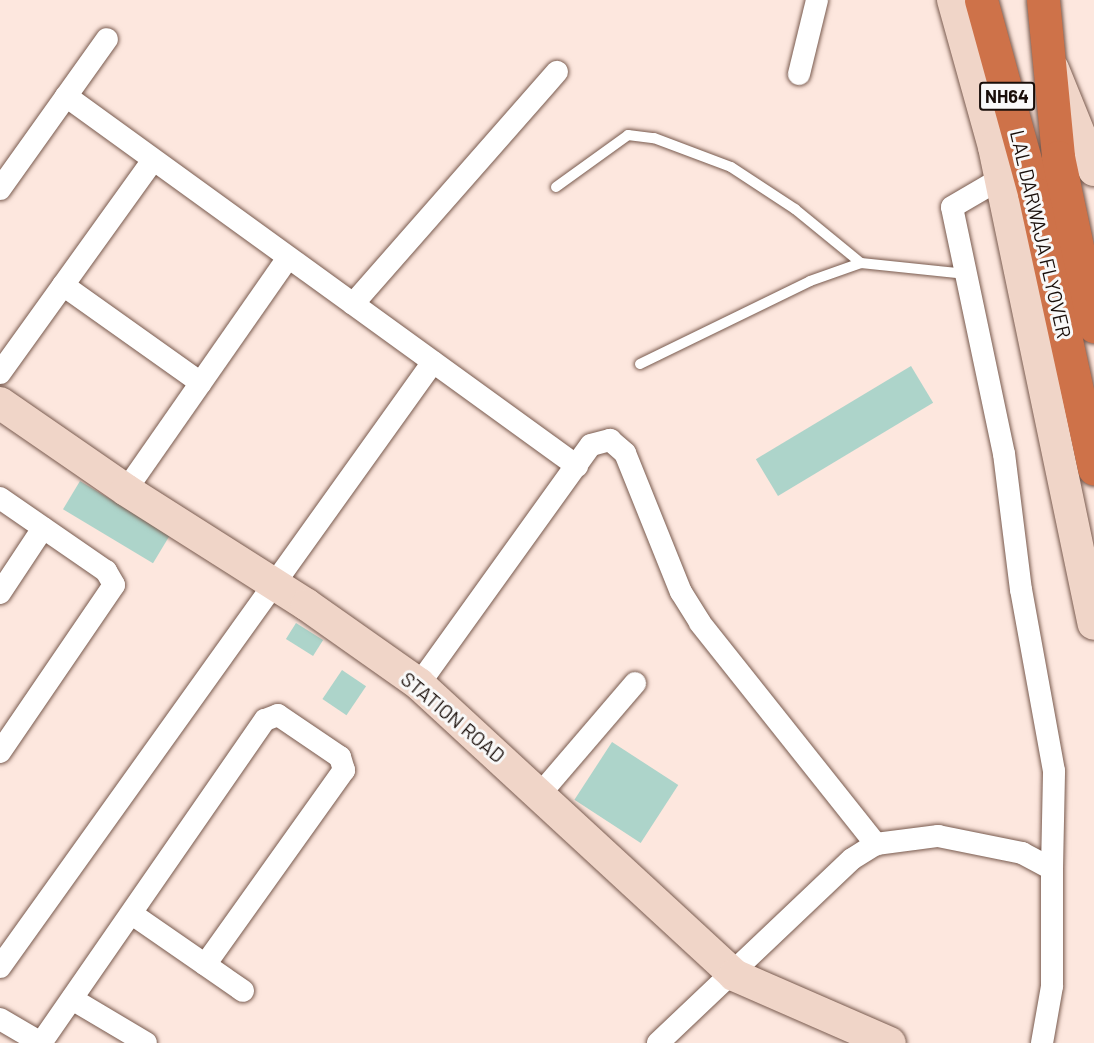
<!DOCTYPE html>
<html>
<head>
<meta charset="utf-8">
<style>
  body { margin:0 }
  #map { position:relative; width:1094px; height:1043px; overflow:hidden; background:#fde7de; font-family:Barlow,sans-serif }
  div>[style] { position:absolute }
  .building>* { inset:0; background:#add4ca; transform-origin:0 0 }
  .roads { filter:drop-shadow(0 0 2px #785a4e) drop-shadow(0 0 2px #785a4e) }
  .lane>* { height:10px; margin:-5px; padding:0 5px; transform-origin:5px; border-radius:5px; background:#fff }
  .street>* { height:22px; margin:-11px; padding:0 11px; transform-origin:11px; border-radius:11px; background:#fff }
  .secondary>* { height:32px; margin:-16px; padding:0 16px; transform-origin:16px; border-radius:16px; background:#f0d5c8 }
  .highway>* { height:33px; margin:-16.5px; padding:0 16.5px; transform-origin:16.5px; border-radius:16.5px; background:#ce7249 }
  span { translate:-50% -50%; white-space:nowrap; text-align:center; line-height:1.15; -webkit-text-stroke:6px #f9f9f9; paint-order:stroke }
  .shield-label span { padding:2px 4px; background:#f9f9f9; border:2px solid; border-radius:4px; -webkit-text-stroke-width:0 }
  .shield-label { font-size:18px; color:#190e09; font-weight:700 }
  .street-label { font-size:20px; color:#190e09 }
</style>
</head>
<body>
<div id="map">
  <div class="building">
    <div style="left:911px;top:366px;width:43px;height:181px;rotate:59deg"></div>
    <div style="left:80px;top:481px;width:105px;height:33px;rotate:31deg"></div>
    <div style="left:296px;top:623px;width:32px;height:19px;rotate:32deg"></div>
    <div style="left:342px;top:670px;width:29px;height:35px;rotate:34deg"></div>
    <div style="left:612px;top:742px;width:79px;height:69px;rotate:33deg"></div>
  </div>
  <div class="roads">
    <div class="lane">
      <div style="left:556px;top:187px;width:89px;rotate:-35.8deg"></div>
      <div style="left:628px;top:135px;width:26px;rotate:7deg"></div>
      <div style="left:654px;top:138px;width:82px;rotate:20.6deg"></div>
      <div style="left:731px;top:167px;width:77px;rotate:33.3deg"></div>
      <div style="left:795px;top:209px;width:85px;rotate:39.3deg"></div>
      <div style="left:640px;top:364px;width:189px;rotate:-26deg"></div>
      <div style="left:810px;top:281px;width:54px;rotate:-19.4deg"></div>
      <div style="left:861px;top:263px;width:106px;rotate:6deg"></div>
    </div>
    <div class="street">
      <div style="left:799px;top:74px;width:76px;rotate:-76.3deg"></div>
      <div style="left:66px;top:96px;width:631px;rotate:35.91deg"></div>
      <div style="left:0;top:189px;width:184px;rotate:-54.5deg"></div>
      <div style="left:63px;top:285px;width:169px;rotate:35.4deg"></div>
      <div style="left:353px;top:304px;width:309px;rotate:-48.7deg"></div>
      <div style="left:0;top:373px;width:262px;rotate:-54.3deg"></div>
      <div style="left:126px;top:490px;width:283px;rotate:-55.1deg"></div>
      <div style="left:0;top:498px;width:129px;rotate:34.6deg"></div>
      <div style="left:106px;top:571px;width:16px;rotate:60deg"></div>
      <div style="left:114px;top:585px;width:202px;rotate:124.3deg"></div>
      <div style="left:0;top:593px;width:78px;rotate:-56.5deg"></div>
      <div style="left:419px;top:684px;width:294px;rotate:-54.3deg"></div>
      <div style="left:591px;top:445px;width:20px;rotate:-15deg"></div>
      <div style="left:610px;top:440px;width:20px;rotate:41deg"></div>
      <div style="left:625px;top:453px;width:150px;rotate:68.1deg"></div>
      <div style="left:681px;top:592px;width:36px;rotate:58deg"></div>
      <div style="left:700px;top:623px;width:283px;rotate:51.5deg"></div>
      <div style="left:540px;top:794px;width:146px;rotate:-49.4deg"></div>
      <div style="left:132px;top:914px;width:135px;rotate:34.7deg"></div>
      <div style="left:0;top:967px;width:744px;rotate:-54.41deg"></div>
      <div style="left:72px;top:999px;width:86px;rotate:30.7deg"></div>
      <div style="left:0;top:1019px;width:48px;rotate:30.3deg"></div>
      <div style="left:41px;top:1043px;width:393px;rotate:-55.3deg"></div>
      <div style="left:265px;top:720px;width:14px;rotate:-21deg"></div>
      <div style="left:278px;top:715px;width:75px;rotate:34.1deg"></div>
      <div style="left:340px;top:757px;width:14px;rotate:73deg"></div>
      <div style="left:344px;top:770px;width:239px;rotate:125.5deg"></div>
      <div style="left:658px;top:1043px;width:267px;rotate:-43.5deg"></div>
      <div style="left:852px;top:859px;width:28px;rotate:-32deg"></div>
      <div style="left:876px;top:844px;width:63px;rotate:-7.4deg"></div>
      <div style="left:938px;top:836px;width:86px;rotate:11.4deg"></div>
      <div style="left:1022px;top:853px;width:34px;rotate:28deg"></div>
      <div style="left:1052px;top:869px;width:98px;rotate:-88.8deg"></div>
      <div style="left:1054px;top:771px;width:184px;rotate:-100.3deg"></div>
      <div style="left:1021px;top:590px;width:137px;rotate:-97.1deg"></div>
      <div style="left:1004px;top:454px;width:252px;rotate:-101.9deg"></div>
      <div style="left:952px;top:207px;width:56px;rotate:-30.3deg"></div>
      <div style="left:1042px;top:1043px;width:58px;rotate:-80deg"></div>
      <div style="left:1052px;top:986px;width:117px;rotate:-90deg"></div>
    </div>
    <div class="secondary">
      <div style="left:953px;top:0;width:153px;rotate:74.4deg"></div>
      <div style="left:994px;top:147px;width:487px;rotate:78.2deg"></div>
      <div style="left:1053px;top:69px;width:109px;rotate:67.9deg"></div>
      <div style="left:0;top:403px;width:153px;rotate:34.6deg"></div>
      <div style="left:126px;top:490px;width:214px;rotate:32.4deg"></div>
      <div style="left:307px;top:605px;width:137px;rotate:35.2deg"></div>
      <div style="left:419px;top:684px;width:429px;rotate:42.7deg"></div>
      <div style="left:734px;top:975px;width:170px;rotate:23.6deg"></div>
    </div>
    <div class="highway">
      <div style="left:981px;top:0;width:200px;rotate:74.6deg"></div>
      <div style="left:1034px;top:193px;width:282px;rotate:77.7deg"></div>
      <div style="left:1043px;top:0;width:158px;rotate:84.5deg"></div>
      <div style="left:1058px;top:157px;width:173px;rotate:78deg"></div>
    </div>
  </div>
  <div class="shield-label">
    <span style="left:1007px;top:96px">NH64</span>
  </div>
  <div class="street-label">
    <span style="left:1041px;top:234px;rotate:77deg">LAL DARWAJA FLYOVER</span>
    <span style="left:453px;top:717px;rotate:40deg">STATION ROAD</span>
  </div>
</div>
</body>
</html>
